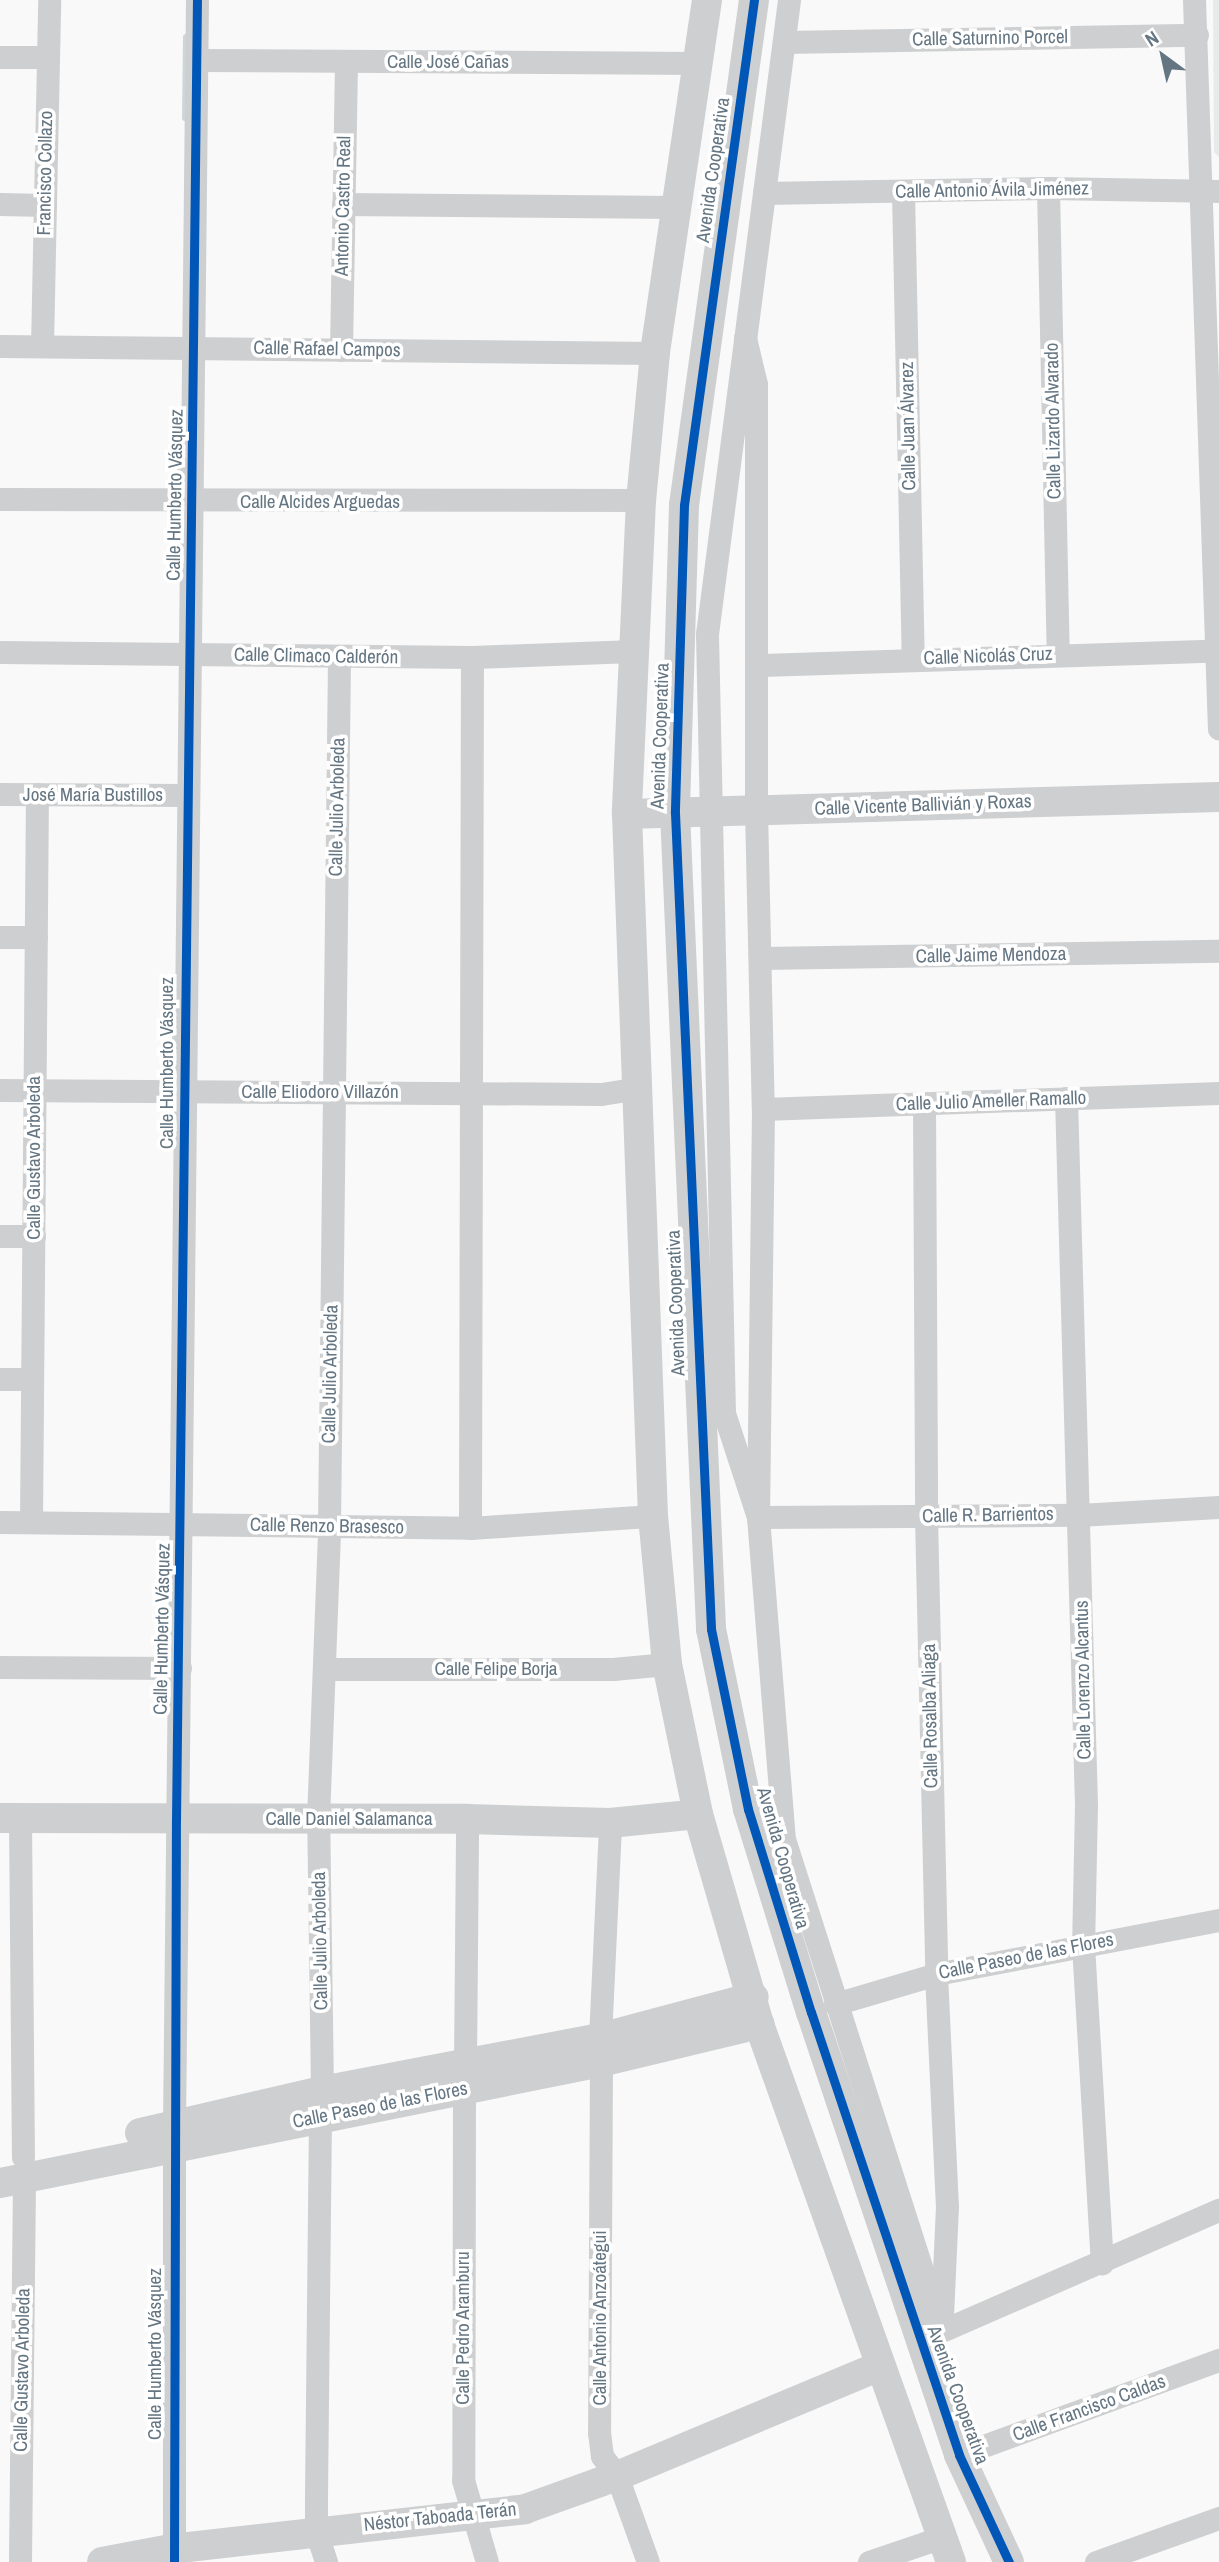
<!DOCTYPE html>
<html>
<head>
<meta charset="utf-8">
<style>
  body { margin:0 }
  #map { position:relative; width:1219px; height:2562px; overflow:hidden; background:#f9f9f9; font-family:"Archivo Narrow",sans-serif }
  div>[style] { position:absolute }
  .built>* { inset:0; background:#e8e9e9 }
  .stream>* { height:6px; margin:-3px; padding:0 3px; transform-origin:3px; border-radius:3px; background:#ced6d9 }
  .minor>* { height:23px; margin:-11.5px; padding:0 11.5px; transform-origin:11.5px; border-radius:11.5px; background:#cecfd0 }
  .tertiary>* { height:30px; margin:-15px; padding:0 15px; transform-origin:15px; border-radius:15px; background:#cecfd0 }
  .cycleway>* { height:9px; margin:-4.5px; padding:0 4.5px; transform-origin:4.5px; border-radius:4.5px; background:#0057b8 }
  span { translate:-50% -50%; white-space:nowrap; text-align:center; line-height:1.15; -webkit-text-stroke:7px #fff; paint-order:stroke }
  .street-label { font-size:19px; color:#657683 }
  .north { position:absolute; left:1128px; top:21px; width:70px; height:70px; -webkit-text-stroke:5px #fff; paint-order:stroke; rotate:327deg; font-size:19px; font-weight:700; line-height:28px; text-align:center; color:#657683 }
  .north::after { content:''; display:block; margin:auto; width:24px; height:32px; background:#657683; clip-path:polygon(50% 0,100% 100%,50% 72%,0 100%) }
</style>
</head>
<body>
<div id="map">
  <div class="built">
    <div style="clip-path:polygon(1213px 0,1219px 0,1219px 157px,1214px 152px)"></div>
  </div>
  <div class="stream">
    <div style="left:185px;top:118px;width:81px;rotate:-89.3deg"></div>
    <div style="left:182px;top:463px;width:26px;rotate:108deg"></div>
    <div style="left:174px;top:488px;width:35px;rotate:87deg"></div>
    <div style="left:176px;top:523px;width:21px;rotate:71deg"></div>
    <div style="left:175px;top:981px;width:59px;rotate:90deg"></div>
  </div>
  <div class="minor">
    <div style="left:789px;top:0;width:639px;rotate:97.37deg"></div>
    <div style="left:707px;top:634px;width:779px;rotate:88.75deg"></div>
    <div style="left:724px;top:1413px;width:109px;rotate:71.9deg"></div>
    <div style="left:758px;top:1517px;width:321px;rotate:-0.4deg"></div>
    <div style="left:1079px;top:1515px;width:140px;rotate:-3.3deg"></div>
    <div style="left:1194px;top:0;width:729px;rotate:88.04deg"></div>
    <div style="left:784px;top:42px;width:413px;rotate:-1deg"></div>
    <div style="left:0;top:57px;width:47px"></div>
    <div style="left:197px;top:60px;width:502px;rotate:0.34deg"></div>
    <div style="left:1048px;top:188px;width:466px;rotate:88.8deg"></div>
    <div style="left:903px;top:192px;width:467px;rotate:88.8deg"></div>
    <div style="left:764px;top:193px;width:284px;rotate:-1deg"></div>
    <div style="left:1048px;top:188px;width:171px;rotate:1deg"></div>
    <div style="left:0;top:204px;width:45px;rotate:1.3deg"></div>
    <div style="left:343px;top:204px;width:333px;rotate:0.5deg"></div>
    <div style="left:745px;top:338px;width:47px;rotate:76.6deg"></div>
    <div style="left:756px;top:384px;width:426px;rotate:90deg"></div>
    <div style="left:756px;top:810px;width:299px;rotate:88.7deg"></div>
    <div style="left:763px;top:1109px;width:408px;rotate:90.7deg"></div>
    <div style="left:758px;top:1517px;width:323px;rotate:85.4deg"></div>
    <div style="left:784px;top:1839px;width:515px;rotate:72.23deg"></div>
    <div style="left:0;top:346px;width:655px;rotate:0.61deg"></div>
    <div style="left:42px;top:346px;width:346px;rotate:-88.8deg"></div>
    <div style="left:341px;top:350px;width:288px;rotate:-89deg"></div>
    <div style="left:0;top:499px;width:641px;rotate:0.09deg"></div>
    <div style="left:0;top:652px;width:472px;rotate:0.6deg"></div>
    <div style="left:472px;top:657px;width:161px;rotate:-2.1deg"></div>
    <div style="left:759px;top:665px;width:458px;rotate:-1.8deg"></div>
    <div style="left:0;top:794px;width:186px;rotate:0.3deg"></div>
    <div style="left:0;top:937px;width:36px"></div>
    <div style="left:762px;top:958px;width:457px;rotate:-0.9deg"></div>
    <div style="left:0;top:1090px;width:601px;rotate:0.38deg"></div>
    <div style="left:601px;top:1094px;width:38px;rotate:-9deg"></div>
    <div style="left:1066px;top:1098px;width:707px;rotate:88.38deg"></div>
    <div style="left:1086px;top:1805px;width:140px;rotate:91.2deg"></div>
    <div style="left:1083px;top:1945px;width:319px;rotate:86.6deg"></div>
    <div style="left:924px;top:1103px;width:413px;rotate:89.7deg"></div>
    <div style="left:926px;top:1516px;width:458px;rotate:88.7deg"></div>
    <div style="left:936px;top:1974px;width:232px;rotate:87.3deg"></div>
    <div style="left:947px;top:2206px;width:111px;rotate:92.6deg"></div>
    <div style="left:763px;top:1109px;width:456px;rotate:-2deg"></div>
    <div style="left:0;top:1236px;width:34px"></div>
    <div style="left:0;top:1379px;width:31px"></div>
    <div style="left:0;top:1522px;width:470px;rotate:0.7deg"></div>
    <div style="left:470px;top:1528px;width:183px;rotate:-3.8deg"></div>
    <div style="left:31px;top:1522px;width:728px;rotate:-89.53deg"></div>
    <div style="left:470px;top:1528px;width:871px;rotate:-89.87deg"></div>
    <div style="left:0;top:1667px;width:180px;rotate:0.3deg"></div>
    <div style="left:326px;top:1669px;width:287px"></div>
    <div style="left:613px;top:1669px;width:54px;rotate:-5.3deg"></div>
    <div style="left:20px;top:1818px;width:339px;rotate:89.5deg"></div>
    <div style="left:835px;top:2004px;width:105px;rotate:-16.5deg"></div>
    <div style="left:936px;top:1974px;width:288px;rotate:-10.8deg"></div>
    <div style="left:600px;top:2038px;width:215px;rotate:-87.3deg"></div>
    <div style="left:601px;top:2062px;width:370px;rotate:90.3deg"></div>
    <div style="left:599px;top:2432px;width:24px;rotate:83deg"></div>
    <div style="left:602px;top:2456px;width:25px;rotate:53deg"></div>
    <div style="left:617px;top:2476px;width:91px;rotate:70.2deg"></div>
    <div style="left:465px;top:2065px;width:246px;rotate:-89.5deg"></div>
    <div style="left:464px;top:2090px;width:390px;rotate:90.1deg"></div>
    <div style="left:463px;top:2480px;width:85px;rotate:73.7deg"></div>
    <div style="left:322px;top:2091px;width:272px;rotate:-90.8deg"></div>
    <div style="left:318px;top:1819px;width:293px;rotate:-87.8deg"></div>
    <div style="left:329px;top:1526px;width:869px;rotate:-89.34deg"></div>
    <div style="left:320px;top:2115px;width:389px;rotate:90.6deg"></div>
    <div style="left:316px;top:2504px;width:27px;rotate:90deg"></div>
    <div style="left:316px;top:2531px;width:33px;rotate:72deg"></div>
    <div style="left:174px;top:2125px;width:2125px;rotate:-89.38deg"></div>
    <div style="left:174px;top:2147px;width:415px;rotate:90deg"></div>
    <div style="left:930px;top:2336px;width:315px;rotate:-23.6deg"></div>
    <div style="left:959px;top:2455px;width:277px;rotate:-20.1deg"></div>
    <div style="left:20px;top:2562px;width:384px;rotate:-89.4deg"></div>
    <div style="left:869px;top:2562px;width:77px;rotate:-18.9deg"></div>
    <div style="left:1096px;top:2562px;width:131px;rotate:-19.7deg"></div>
  </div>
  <div class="tertiary">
    <div style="left:707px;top:0;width:357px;rotate:98.4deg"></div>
    <div style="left:655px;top:353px;width:148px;rotate:95.4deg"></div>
    <div style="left:641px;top:500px;width:314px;rotate:92.6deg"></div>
    <div style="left:627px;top:814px;width:702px;rotate:87.88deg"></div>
    <div style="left:653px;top:1516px;width:149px;rotate:84.6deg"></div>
    <div style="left:667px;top:1664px;width:153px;rotate:78.3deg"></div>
    <div style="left:698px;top:1814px;width:219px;rotate:73.8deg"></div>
    <div style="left:759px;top:2024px;width:571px;rotate:70.36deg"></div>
    <div style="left:754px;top:0;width:510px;rotate:97.89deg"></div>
    <div style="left:684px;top:505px;width:308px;rotate:91.7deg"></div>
    <div style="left:675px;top:813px;width:817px;rotate:87.47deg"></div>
    <div style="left:711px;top:1629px;width:184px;rotate:78.4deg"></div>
    <div style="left:748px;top:1809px;width:213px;rotate:72.8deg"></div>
    <div style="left:811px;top:2012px;width:467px;rotate:71.5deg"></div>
    <div style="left:959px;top:2455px;width:118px;rotate:65deg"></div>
    <div style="left:627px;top:814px;width:592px;rotate:-1.64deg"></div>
    <div style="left:0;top:1818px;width:467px;rotate:0.1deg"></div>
    <div style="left:467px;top:1819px;width:143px;rotate:1.6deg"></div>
    <div style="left:610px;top:1823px;width:88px;rotate:-5.8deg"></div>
    <div style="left:140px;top:2133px;width:187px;rotate:-13deg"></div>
    <div style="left:322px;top:2091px;width:283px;rotate:-10.8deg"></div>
    <div style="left:600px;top:2038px;width:159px;rotate:-14.9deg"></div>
    <div style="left:0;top:2183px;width:613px;rotate:-11.38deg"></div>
    <div style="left:601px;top:2062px;width:163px;rotate:-13.5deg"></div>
    <div style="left:102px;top:2562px;width:70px;rotate:-10.7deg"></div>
    <div style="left:171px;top:2549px;width:356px;rotate:-6.4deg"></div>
    <div style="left:525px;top:2509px;width:98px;rotate:-19.7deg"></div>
    <div style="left:617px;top:2476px;width:285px;rotate:-22.7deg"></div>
  </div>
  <div class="cycleway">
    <div style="left:754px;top:0;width:510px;rotate:97.89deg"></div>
    <div style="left:684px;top:505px;width:308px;rotate:91.7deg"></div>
    <div style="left:675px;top:813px;width:817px;rotate:87.47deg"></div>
    <div style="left:711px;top:1629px;width:184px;rotate:78.4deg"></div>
    <div style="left:748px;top:1809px;width:213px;rotate:72.8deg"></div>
    <div style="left:811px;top:2012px;width:467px;rotate:71.5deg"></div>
    <div style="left:959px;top:2455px;width:118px;rotate:65deg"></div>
    <div style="left:174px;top:2562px;width:742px;rotate:-89.85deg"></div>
    <div style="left:176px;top:1820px;width:1820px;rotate:-89.34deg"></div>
  </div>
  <div class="street-label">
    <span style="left:990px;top:38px;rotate:-1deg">Calle Saturnino Porcel</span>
    <span style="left:448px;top:62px">Calle José Cañas</span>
    <span style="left:713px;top:170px;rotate:-82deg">Avenida Cooperativa</span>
    <span style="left:45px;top:173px;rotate:-89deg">Francisco Collazo</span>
    <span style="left:992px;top:190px;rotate:-1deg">Calle Antonio Ávila Jiménez</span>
    <span style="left:343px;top:206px;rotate:-89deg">Antonio Castro Real</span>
    <span style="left:327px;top:349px;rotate:1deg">Calle Rafael Campos</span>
    <span style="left:1053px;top:421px;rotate:-91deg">Calle Lizardo Alvarado</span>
    <span style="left:908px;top:426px;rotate:-91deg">Calle Juan Álvarez</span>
    <span style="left:175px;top:495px;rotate:-89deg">Calle Humberto Vásquez</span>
    <span style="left:320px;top:502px">Calle Alcides Arguedas</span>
    <span style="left:316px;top:656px;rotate:1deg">Calle Climaco Calderón</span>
    <span style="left:988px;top:656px;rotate:-2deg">Calle Nicolás Cruz</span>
    <span style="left:660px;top:736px;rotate:-88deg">Avenida Cooperativa</span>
    <span style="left:93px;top:795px">José María Bustillos</span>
    <span style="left:923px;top:805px;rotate:-2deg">Calle Vicente Ballivián y Roxas</span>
    <span style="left:337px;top:807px;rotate:-89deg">Calle Julio Arboleda</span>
    <span style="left:991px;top:955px;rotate:-1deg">Calle Jaime Mendoza</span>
    <span style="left:167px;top:1063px;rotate:-90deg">Calle Humberto Vásquez</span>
    <span style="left:320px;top:1092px">Calle Eliodoro Villazón</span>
    <span style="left:991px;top:1101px;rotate:-2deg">Calle Julio Ameller Ramallo</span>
    <span style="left:34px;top:1158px;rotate:-90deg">Calle Gustavo Arboleda</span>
    <span style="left:676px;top:1303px;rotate:-92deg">Avenida Cooperativa</span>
    <span style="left:330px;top:1374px;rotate:-89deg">Calle Julio Arboleda</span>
    <span style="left:988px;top:1515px;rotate:-1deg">Calle R. Barrientos</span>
    <span style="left:327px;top:1526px;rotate:1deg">Calle Renzo Brasesco</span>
    <span style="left:162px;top:1629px;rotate:-89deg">Calle Humberto Vásquez</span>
    <span style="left:496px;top:1669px">Calle Felipe Borja</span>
    <span style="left:1083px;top:1680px;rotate:-91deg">Calle Lorenzo Alcantus</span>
    <span style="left:930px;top:1716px;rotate:-91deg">Calle Rosalba Aliaga</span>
    <span style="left:349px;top:1819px">Calle Daniel Salamanca</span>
    <span style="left:783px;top:1858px;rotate:74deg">Avenida Cooperativa</span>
    <span style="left:320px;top:1941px;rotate:-91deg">Calle Julio Arboleda</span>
    <span style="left:1026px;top:1956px;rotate:-11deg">Calle Paseo de las Flores</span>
    <span style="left:380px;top:2105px;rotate:-11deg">Calle Paseo de las Flores</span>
    <span style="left:600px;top:2318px;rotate:-90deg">Calle Antonio Anzoátegui</span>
    <span style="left:463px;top:2328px;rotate:-90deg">Calle Pedro Aramburu</span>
    <span style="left:155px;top:2354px;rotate:-90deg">Calle Humberto Vásquez</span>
    <span style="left:22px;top:2370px;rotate:-89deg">Calle Gustavo Arboleda</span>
    <span style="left:958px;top:2395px;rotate:70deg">Avenida Cooperativa</span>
    <span style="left:1089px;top:2408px;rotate:-20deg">Calle Francisco Caldas</span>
    <span style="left:440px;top:2517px;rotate:-6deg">Néstor Taboada Terán</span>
  </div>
  <div class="north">N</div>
</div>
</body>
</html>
